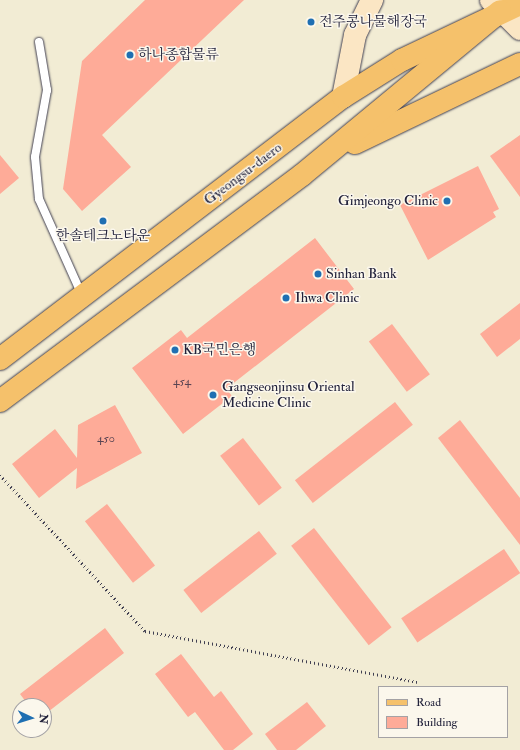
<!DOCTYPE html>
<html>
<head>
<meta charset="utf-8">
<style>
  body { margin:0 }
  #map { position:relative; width:520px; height:750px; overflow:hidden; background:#f2ecd4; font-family:"IM FELL Double Pica","Noto Serif KR",serif }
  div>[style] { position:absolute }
  .building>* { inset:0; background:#feab98; transform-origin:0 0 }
  .path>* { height:2.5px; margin-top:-1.25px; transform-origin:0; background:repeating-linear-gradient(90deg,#414052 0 1px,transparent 0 4px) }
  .roads { filter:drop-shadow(0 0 1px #414052) drop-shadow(0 0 1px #414052) }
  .lane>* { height:8px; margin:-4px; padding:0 4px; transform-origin:4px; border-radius:4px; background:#fff }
  .secondary>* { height:22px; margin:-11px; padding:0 11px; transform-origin:11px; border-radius:11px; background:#fbe6c4 }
  .primary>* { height:22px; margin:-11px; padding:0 11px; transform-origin:11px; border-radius:11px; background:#f5c16b }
  .dots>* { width:11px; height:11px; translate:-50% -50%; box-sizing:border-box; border:2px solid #fbf7ec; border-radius:50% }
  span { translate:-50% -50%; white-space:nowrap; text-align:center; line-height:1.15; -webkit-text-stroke:3px #fbf7ec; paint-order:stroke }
  .number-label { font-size:12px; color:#594452 }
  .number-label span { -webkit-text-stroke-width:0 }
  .poi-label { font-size:14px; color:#22223b }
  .left { translate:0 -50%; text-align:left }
  .right { translate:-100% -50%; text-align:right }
  .street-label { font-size:14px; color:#22223b }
  .legend { position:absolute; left:378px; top:686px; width:130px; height:52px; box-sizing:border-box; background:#fbf7ec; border:1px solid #a4a2a5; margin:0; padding:5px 7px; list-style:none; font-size:12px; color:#22223b }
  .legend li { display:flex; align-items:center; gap:8px; height:20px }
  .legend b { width:20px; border:1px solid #a4a2a5 }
  .north { position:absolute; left:12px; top:698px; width:40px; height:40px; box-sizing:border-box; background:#fbf7ec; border:1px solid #a4a2a5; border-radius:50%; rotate:94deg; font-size:11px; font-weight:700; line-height:16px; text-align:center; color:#22223b }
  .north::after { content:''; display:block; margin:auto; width:14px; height:18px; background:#1f6fb2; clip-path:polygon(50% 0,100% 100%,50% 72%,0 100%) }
</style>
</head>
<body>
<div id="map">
  <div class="building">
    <div style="clip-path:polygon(145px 0,244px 0,102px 135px,131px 167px,82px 211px,63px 189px,82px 61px)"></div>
    <div style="clip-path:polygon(520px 135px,520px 197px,490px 156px)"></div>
    <div style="clip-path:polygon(0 155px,19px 178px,0 194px)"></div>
    <div style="clip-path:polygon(478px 166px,499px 209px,493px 212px,496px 217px,428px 260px,400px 205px)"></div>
    <div style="clip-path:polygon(315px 238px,354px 289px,226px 389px,232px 396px,183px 434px,132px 368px,181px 330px,187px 338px)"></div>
    <div style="clip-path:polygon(520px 303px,520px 339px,497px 357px,480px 334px)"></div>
    <div style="left:392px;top:324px;width:63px;height:29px;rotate:53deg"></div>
    <div style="left:395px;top:402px;width:29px;height:127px;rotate:52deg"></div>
    <div style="clip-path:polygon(115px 405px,142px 453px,76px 489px,77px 468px,39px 498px,12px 464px,55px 429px,77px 458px,78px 425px)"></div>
    <div style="clip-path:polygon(460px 420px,520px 498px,520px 545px,438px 438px)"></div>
    <div style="left:243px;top:438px;width:63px;height:29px;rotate:52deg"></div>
    <div style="left:107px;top:504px;width:78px;height:28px;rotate:52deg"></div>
    <div style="left:314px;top:528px;width:126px;height:29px;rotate:52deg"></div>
    <div style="left:259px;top:531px;width:29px;height:96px;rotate:52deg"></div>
    <div style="left:504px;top:549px;width:29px;height:124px;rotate:56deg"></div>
    <div style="clip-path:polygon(105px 628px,124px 653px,44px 715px,44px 706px,29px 706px,20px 694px)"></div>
    <div style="clip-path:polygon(181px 654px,214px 697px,221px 691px,253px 734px,233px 750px,224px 750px,195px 712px,188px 717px,155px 674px)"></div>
    <div style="clip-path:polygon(307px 702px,326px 726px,296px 750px,277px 750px,265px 734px)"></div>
  </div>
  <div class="path">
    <div style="left:0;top:475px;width:213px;rotate:47.1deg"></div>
    <div style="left:145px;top:631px;width:278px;rotate:10.6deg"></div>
  </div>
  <div class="roads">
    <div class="lane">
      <div style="left:39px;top:42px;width:49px;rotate:80.5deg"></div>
      <div style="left:47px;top:90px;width:68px;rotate:100.2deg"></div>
      <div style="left:35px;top:157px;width:42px;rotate:84.6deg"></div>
      <div style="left:39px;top:199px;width:105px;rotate:65.9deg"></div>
    </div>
    <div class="secondary">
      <div style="left:491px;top:0;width:41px;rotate:45deg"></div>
      <div style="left:343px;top:97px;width:63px;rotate:-79deg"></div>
      <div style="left:355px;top:35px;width:39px;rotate:-64deg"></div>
    </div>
    <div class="primary">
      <div style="left:355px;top:143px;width:183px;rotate:-25.6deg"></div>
      <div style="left:0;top:359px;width:432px;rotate:-37.4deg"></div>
      <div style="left:343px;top:97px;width:70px;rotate:-32.1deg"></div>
      <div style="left:402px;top:60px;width:131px;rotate:-25.4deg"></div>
      <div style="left:0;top:401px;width:377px;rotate:-36.8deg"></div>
      <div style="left:302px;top:175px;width:257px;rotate:-39.6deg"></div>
    </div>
  </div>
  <div class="dots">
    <div style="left:311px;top:22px;background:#1f6fb2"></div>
    <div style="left:130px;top:55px;background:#1f6fb2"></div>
    <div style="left:447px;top:201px;background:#1f6fb2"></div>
    <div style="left:103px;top:221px;background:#1f6fb2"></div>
    <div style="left:318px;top:274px;background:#1f6fb2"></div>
    <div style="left:286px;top:298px;background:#1f6fb2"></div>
    <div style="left:175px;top:350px;background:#1f6fb2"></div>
    <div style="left:213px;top:395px;background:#1f6fb2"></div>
  </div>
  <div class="number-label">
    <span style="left:182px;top:382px">454</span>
    <span style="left:106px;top:439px">450</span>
  </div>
  <div class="poi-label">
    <span class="left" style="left:319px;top:22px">전주콩나물해장국</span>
    <span class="left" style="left:138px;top:55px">하나종합물류</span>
    <span class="right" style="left:438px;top:201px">Gimjeongo Clinic</span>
    <span style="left:103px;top:236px">한솔테크노타운</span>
    <span class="left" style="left:326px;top:274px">Sinhan Bank</span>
    <span class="left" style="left:295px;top:298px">Ihwa Clinic</span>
    <span class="left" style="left:183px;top:350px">KB국민은행</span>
    <span class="left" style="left:222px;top:395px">Gangseonjinsu Oriental<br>Medicine Clinic</span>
  </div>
  <div class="street-label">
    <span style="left:243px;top:174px;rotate:-37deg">Gyeongsu-daero</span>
  </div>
  <ul class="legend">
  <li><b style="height:5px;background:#f5c16b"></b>Road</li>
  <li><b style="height:11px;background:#feab98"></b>Building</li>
  </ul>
  <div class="north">N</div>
</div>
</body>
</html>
